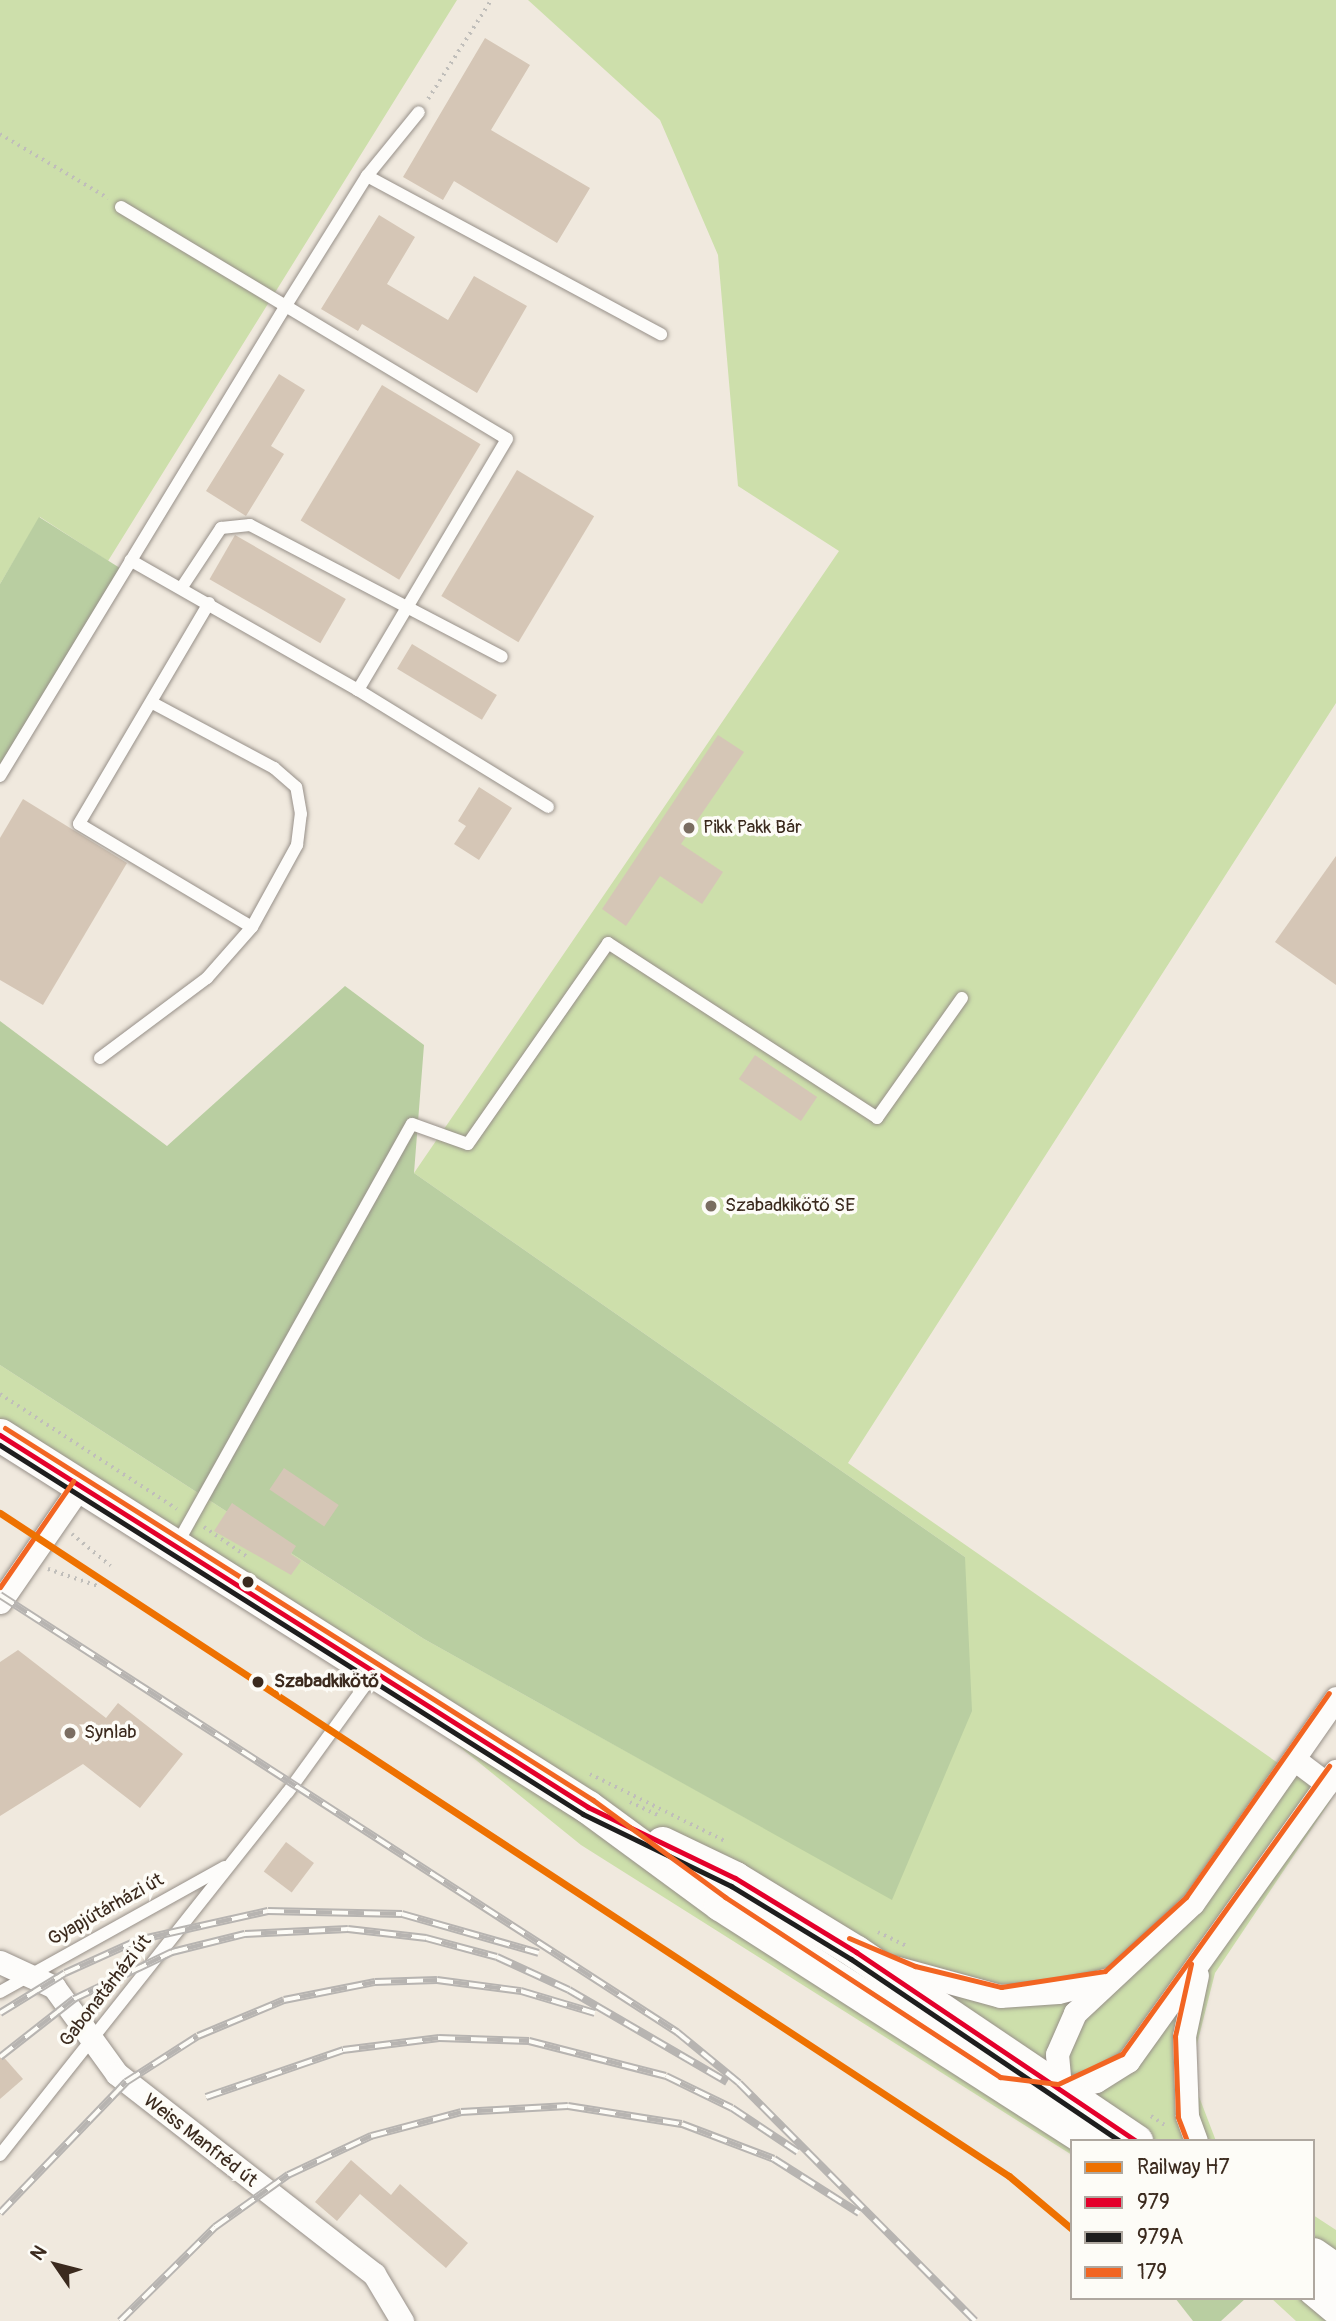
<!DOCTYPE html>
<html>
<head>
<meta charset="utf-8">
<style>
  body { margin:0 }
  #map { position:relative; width:1336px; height:2321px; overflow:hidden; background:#f0e9de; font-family:Pangolin,sans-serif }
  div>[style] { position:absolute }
  .green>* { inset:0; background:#cddfab }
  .forest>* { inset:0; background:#b9cea1 }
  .building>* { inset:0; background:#d5c6b6; transform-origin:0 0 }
  .path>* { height:3.5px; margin-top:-1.75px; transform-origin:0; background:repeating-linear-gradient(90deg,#c0beba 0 2px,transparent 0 7px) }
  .roads { filter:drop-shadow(0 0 2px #979089) drop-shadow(0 0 2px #979089) }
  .service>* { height:12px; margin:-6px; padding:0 6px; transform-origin:6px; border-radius:6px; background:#fdfcfa }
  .minor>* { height:23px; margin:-11.5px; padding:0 11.5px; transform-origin:11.5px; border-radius:11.5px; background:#fdfcfa }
  .secondary>* { height:33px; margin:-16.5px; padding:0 16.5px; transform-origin:16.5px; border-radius:16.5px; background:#fdfcfa }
  .rail>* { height:8px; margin-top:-4px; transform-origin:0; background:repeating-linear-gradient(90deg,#fdfcf7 0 16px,#b7b4b1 0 32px); box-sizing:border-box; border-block:2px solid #b7b4b1 }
  .bus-1>* { height:5px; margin:-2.5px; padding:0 2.5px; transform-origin:2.5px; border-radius:2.5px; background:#e4002b }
  .bus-2>* { height:5px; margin:-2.5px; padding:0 2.5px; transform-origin:2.5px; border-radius:2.5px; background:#1e1e1e }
  .bus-3>* { height:5px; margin:-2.5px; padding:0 2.5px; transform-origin:2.5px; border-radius:2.5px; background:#f26522 }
  .rail-1>* { height:7px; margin:-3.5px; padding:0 3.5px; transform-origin:3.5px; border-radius:3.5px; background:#ee7101 }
  .dots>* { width:19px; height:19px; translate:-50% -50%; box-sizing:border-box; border:4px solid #fdfcf7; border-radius:50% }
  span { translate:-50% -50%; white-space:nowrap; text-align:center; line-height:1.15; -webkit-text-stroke:7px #fdfcf7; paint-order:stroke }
  .poi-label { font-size:19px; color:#3b2a1e }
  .left { translate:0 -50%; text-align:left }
  .stop-label { font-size:19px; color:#3b2a1e; font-weight:700 }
  .street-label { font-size:19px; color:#3b2a1e }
  .legend { position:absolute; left:1070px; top:2139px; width:245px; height:161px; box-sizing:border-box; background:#fdfcf7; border:2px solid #afa8a0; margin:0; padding:9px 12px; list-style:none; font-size:21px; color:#3b2a1e }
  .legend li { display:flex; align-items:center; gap:14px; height:35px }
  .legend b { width:35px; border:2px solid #afa8a0 }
  .north { position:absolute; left:21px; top:2230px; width:70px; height:70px; -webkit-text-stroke:5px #fdfcf7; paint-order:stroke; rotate:305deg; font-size:19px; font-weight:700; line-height:28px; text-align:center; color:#3b2a1e }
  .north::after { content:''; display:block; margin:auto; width:24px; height:32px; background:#3b2a1e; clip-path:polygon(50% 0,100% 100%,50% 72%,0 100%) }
</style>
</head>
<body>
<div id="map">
  <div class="green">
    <div style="clip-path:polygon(0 0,457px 0,108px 561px,40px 517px,0 584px)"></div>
    <div style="clip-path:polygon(528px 0,1336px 0,1336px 703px,848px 1463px,1331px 1800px,1215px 1973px,1195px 2052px,1198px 2094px,1216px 2141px,1072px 2141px,1072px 2155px,581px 1845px,372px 1676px,0 1435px,0 1365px,424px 1639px,892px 1899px,965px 1557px,414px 1173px,839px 551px,738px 486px,718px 255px,660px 120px)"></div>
    <div style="clip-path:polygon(1313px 2215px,1336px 2230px,1336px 2321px,1296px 2321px,1271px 2298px,1313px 2298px)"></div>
  </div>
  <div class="forest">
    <div style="clip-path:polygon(39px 517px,123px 570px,0 764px,0 584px)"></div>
    <div style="clip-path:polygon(345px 986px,424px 1045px,414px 1173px,965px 1557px,972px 1711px,892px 1900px,424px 1639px,0 1365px,0 1021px,167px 1146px)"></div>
    <div style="clip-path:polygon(1175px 2298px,1246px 2298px,1221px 2321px,1193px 2321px)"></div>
  </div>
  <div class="building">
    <div style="clip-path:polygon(485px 38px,530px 65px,491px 130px,590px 188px,557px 243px,454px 181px,443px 200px,403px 177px)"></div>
    <div style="clip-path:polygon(379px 215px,415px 237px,387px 284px,448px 320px,474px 276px,527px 306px,477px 393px,362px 324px,358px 331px,321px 309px)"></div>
    <div style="clip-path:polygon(279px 374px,305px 390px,271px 446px,284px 454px,246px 516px,206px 491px)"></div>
    <div style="left:382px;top:385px;width:115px;height:158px;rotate:31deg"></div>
    <div style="left:517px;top:470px;width:90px;height:147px;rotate:31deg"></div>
    <div style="left:235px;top:535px;width:128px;height:51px;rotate:30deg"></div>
    <div style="left:412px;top:644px;width:99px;height:29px;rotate:31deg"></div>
    <div style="clip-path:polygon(718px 735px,744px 752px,681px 844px,723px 872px,702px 904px,660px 876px,626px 926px,602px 909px)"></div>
    <div style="clip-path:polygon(479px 787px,512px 808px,479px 860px,454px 844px,466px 826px,458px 821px)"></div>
    <div style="clip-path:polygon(23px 799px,127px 863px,43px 1005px,0 980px,0 838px)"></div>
    <div style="clip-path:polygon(1336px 856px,1336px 985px,1275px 942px)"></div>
    <div style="left:755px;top:1055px;width:75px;height:29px;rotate:34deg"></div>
    <div style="left:284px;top:1468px;width:66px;height:26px;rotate:34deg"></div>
    <div style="clip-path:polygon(232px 1503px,296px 1546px,291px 1554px,301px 1561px,291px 1575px,214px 1531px)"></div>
    <div style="clip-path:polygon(18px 1650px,106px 1718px,118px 1703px,183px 1754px,140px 1808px,83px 1764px,0 1816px,0 1662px)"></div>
    <div style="left:286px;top:1842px;width:35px;height:37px;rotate:37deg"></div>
    <div style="clip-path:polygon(0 2053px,23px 2079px,0 2099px)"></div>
    <div style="clip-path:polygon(351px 2160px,391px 2195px,400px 2184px,468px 2243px,446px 2268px,360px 2194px,337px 2221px,315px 2202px)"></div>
  </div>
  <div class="path">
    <div style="left:428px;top:99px;width:117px;rotate:-57.5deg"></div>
    <div style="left:0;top:134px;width:126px;rotate:30.7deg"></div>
    <div style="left:0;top:1394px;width:211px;rotate:33deg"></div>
    <div style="left:204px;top:1527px;width:55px;rotate:34.6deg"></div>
    <div style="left:72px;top:1534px;width:50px;rotate:39.4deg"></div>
    <div style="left:48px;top:1569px;width:53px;rotate:18.8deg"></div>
    <div style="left:590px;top:1774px;width:153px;rotate:26.4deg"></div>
    <div style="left:630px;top:1802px;width:31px;rotate:25deg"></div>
    <div style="left:878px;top:1932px;width:34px;rotate:26deg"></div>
    <div style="left:1151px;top:2116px;width:20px;rotate:33deg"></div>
  </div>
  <div class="roads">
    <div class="service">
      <div style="left:367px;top:176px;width:334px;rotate:28.3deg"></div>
      <div style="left:121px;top:207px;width:450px;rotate:31deg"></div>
      <div style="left:507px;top:439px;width:292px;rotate:120.7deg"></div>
      <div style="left:358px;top:690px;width:262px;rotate:-150.3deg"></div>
      <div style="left:182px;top:587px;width:71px;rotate:-56.5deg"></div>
      <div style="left:221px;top:528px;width:29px;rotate:-6deg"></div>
      <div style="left:250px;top:525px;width:284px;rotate:27.6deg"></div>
      <div style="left:209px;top:603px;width:256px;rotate:120.5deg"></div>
      <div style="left:79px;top:824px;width:201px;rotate:30.8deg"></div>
      <div style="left:358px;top:690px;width:223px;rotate:31.6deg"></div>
      <div style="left:0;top:776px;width:549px;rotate:-58.71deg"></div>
      <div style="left:285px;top:307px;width:155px;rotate:-58deg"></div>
      <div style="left:367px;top:176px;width:82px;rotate:-50.9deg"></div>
      <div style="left:100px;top:1058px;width:134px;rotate:-36.8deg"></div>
      <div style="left:207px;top:978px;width:68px;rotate:-48.6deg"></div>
      <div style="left:252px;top:927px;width:94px;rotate:-61.2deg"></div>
      <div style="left:297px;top:845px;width:31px;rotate:-83deg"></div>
      <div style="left:301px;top:814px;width:27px;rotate:-100deg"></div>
      <div style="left:296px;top:787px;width:29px;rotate:-139deg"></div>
      <div style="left:274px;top:768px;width:137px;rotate:-151.8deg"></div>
      <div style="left:177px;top:1544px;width:481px;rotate:-60.8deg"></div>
      <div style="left:412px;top:1124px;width:59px;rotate:19.7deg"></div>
      <div style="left:468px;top:1144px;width:245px;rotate:-55.1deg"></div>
      <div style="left:608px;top:943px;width:321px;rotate:33deg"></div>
      <div style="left:877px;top:1118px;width:147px;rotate:-54.7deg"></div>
      <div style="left:0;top:1992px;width:257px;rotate:-29.1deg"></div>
      <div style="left:0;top:2155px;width:463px;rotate:-51.6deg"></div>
      <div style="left:288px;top:1792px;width:143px;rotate:-54.1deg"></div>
    </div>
    <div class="minor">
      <div style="left:0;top:1602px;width:141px;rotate:-55.4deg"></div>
      <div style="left:1294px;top:1759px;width:41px;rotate:37.1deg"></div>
      <div style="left:0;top:1962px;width:60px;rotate:24.8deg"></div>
      <div style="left:54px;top:1987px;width:107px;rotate:54.1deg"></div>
      <div style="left:117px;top:2074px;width:326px;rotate:37.9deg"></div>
      <div style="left:374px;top:2274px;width:55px;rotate:59.2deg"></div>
      <div style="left:894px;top:1967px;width:110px;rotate:15.3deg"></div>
      <div style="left:1000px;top:1996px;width:58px;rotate:-3.9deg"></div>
      <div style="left:1058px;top:1992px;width:53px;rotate:-14.3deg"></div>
      <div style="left:1052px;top:2092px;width:45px;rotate:-14deg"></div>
      <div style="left:1096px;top:2081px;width:38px;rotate:-32deg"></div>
      <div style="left:1128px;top:2061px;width:357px;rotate:-54.4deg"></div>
      <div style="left:1061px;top:2098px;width:44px;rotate:-95.2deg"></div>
      <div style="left:1057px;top:2054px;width:45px;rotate:-66.3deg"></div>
      <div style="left:1075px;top:2013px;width:161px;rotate:-43deg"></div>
      <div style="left:1193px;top:1903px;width:250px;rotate:-55.1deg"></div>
      <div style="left:1196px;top:2141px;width:27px;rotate:-110deg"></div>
      <div style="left:1187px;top:2116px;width:80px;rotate:-92.1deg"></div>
      <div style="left:1184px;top:2036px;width:62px;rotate:-78deg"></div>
    </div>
    <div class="secondary">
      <div style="left:0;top:1435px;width:696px;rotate:32.32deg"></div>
      <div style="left:588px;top:1807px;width:164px;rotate:36.3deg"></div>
      <div style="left:720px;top:1904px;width:439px;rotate:32.7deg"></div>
      <div style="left:662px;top:1843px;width:81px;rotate:25.6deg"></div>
      <div style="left:735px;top:1878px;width:142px;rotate:31.4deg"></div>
      <div style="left:856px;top:1952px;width:338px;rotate:34deg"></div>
      <div style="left:1313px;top:2254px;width:28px;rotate:35deg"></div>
      <div style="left:1313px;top:2288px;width:30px;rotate:40deg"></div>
    </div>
  </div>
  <div class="rail">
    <div style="left:0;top:1595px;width:806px;rotate:32.84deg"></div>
    <div style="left:677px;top:2032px;width:80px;rotate:39.4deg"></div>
    <div style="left:739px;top:2083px;width:335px;rotate:45.2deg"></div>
    <div style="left:0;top:2013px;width:76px;rotate:-31.6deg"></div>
    <div style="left:65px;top:1973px;width:80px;rotate:-24.3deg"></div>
    <div style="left:138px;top:1940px;width:133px;rotate:-12.6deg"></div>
    <div style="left:268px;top:1911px;width:134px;rotate:1.3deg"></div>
    <div style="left:402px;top:1914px;width:142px;rotate:15.9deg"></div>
    <div style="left:0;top:2057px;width:94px;rotate:-38.1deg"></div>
    <div style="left:74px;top:1999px;width:109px;rotate:-25.6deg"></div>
    <div style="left:172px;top:1952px;width:75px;rotate:-13.9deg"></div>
    <div style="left:245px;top:1934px;width:103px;rotate:-2.8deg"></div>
    <div style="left:348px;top:1929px;width:79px;rotate:6.6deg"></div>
    <div style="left:426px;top:1938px;width:73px;rotate:15deg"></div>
    <div style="left:497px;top:1957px;width:79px;rotate:24.6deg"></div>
    <div style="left:569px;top:1990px;width:183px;rotate:30.2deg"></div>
    <div style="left:206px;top:2097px;width:145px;rotate:-18.9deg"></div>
    <div style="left:343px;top:2050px;width:97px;rotate:-7.1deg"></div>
    <div style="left:439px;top:2038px;width:90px;rotate:1.9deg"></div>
    <div style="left:529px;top:2041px;width:141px;rotate:14.3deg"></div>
    <div style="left:666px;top:2076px;width:73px;rotate:25.9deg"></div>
    <div style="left:732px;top:2108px;width:79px;rotate:33.7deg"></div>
    <div style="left:0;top:2213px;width:182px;rotate:-46.1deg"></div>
    <div style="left:126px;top:2082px;width:85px;rotate:-32.6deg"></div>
    <div style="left:198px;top:2036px;width:93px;rotate:-22.7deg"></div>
    <div style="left:284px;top:2000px;width:93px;rotate:-11.2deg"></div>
    <div style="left:375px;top:1982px;width:62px;rotate:-1.8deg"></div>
    <div style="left:437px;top:1980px;width:85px;rotate:7.5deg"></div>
    <div style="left:521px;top:1991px;width:77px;rotate:16.6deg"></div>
    <div style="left:120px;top:2321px;width:134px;rotate:-44.7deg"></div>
    <div style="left:215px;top:2227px;width:90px;rotate:-35.5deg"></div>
    <div style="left:288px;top:2175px;width:92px;rotate:-25.2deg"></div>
    <div style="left:371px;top:2136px;width:93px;rotate:-14.9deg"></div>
    <div style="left:461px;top:2112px;width:107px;rotate:-3.2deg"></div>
    <div style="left:568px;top:2106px;width:115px;rotate:9deg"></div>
    <div style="left:682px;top:2124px;width:98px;rotate:20.8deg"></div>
    <div style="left:774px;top:2159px;width:101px;rotate:32.4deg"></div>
  </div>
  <div class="bus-1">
    <div style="left:0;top:1435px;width:696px;rotate:32.32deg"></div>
    <div style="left:588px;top:1807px;width:163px;rotate:25.8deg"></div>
    <div style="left:735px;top:1878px;width:142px;rotate:31.4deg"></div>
    <div style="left:856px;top:1952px;width:338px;rotate:34deg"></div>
  </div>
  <div class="bus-2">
    <div style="left:0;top:1445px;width:690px;rotate:32.33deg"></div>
    <div style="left:583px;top:1814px;width:165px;rotate:25.9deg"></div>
    <div style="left:731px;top:1886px;width:140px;rotate:31.3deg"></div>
    <div style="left:851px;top:1959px;width:325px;rotate:34.1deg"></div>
  </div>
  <div class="bus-3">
    <div style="left:5px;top:1428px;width:696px;rotate:32.32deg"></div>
    <div style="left:593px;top:1800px;width:164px;rotate:36.3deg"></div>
    <div style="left:725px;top:1897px;width:329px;rotate:33.2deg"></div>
    <div style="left:1000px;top:2077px;width:58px;rotate:6.9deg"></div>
    <div style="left:1058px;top:2084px;width:71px;rotate:-25.1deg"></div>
    <div style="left:1122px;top:2054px;width:355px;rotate:-54.3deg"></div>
    <div style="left:0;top:1587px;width:129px;rotate:-55.4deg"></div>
    <div style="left:849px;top:1938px;width:72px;rotate:23deg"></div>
    <div style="left:915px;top:1966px;width:89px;rotate:13.7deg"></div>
    <div style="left:1001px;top:1987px;width:105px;rotate:-8.7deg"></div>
    <div style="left:1105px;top:1971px;width:110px;rotate:-42.4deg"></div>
    <div style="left:1186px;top:1897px;width:249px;rotate:-55deg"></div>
    <div style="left:1187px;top:2141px;width:26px;rotate:-111deg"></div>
    <div style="left:1178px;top:2117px;width:81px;rotate:-92.1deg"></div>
    <div style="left:1175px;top:2036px;width:74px;rotate:-77.5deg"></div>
  </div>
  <div class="rail-1">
    <div style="left:0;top:1513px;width:1207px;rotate:33.31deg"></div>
    <div style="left:1009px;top:2176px;width:82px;rotate:40.1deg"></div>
  </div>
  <div class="dots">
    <div style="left:689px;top:828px;background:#7a6d61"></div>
    <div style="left:711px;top:1206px;background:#7a6d61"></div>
    <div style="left:248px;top:1582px;background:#3b2a1e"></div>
    <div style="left:258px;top:1682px;background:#3b2a1e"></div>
    <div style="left:70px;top:1733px;background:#7a6d61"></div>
  </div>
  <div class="poi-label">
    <span class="left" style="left:703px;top:828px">Pikk Pakk Bár</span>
    <span class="left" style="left:725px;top:1206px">Szabadkikötő SE</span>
    <span class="left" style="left:84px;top:1733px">Synlab</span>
  </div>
  <div class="stop-label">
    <span class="left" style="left:274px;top:1682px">Szabadkikötő</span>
  </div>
  <div class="street-label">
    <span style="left:106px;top:1910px;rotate:-29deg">Gyapjútárházi út</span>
    <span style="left:106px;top:1991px;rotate:-52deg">Gabonatárházi út</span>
    <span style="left:200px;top:2141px;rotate:38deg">Weiss Manfréd út</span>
  </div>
  <ul class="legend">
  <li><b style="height:9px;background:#ee7101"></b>Railway H7</li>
  <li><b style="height:9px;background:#e4002b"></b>979</li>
  <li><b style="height:9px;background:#1e1e1e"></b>979A</li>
  <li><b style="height:9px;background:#f26522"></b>179</li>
  </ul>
  <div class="north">N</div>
</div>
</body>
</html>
